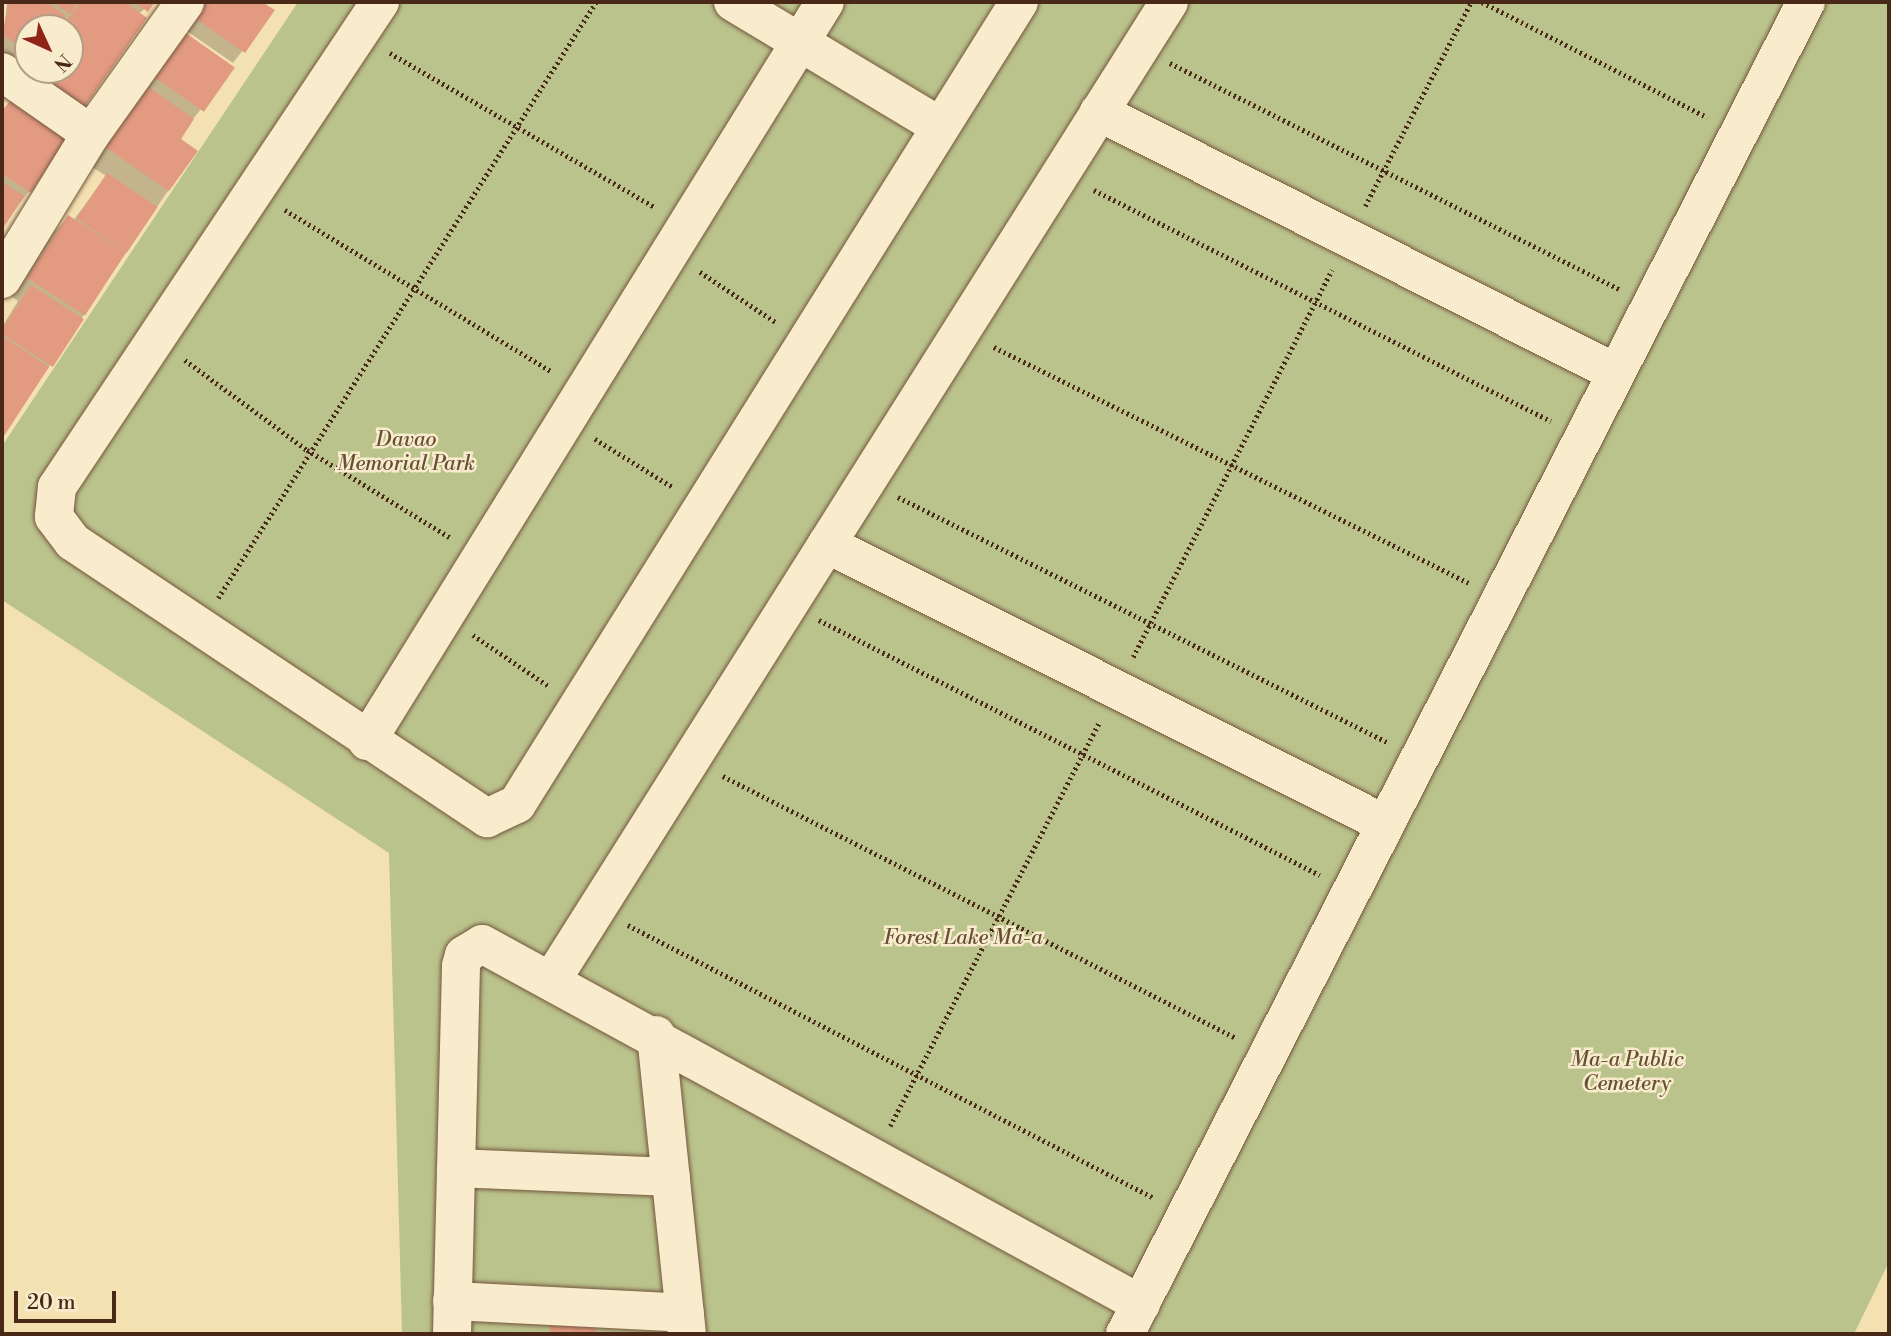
<!DOCTYPE html>
<html>
<head>
<meta charset="utf-8">
<style>
  body { margin:0 }
  #map { position:relative; width:1891px; height:1336px; overflow:hidden; background:#f4e1b2; font-family:"Libre Bodoni",serif }
  div>[style] { position:absolute }
  .green>* { inset:0; background:#bbc38c }
  .shadow>* { inset:0; background:#0003; transform-origin:0 0 }
  .building>* { inset:0; background:#e29a80; transform-origin:0 0 }
  .path>* { height:4.5px; margin-top:-2.25px; transform-origin:0; background:repeating-linear-gradient(90deg,#492817 0 2px,transparent 0 5.5px) }
  .roads { filter:drop-shadow(0 0 2px #74563e) drop-shadow(0 0 2px #74563e) }
  .minor>* { height:38px; margin:-19px; padding:0 19px; transform-origin:19px; border-radius:19px; background:#f8eccd }
  span { translate:-50% -50%; white-space:nowrap; text-align:center; line-height:1.15; -webkit-text-stroke:5px #f8eccd; paint-order:stroke }
  .park-label { font-size:21px; color:#664f34; font-style:italic }
  .frame { position:absolute; inset:0; border:4px solid #492817; pointer-events:none }
  .north { position:absolute; left:14px; top:14px; width:70px; height:70px; box-sizing:border-box; background:#f8eccd; border:2px solid #b29e84; border-radius:50%; rotate:135deg; font-size:19px; font-weight:700; line-height:28px; text-align:center; color:#492817 }
  .north::after { content:''; display:block; margin:auto; width:24px; height:32px; background:#8f2418; clip-path:polygon(50% 0,100% 100%,50% 72%,0 100%) }
  .scale { position:absolute; left:14px; top:1291px; width:102px; height:32px; box-sizing:border-box; border:4px solid #492817; border-top:0; padding-left:9px; font-size:21px; line-height:24px; white-space:nowrap; color:#492817; -webkit-text-stroke:5px #f8eccd; paint-order:stroke }
</style>
</head>
<body>
<div id="map">
  <div class="green">
    <div style="clip-path:polygon(298px 2px,1889px 2px,1889px 1262px,1854px 1334px,402px 1334px,389px 853px,2px 600px,2px 446px)"></div>
  </div>
  <div class="shadow">
    <div style="clip-path:polygon(7px 2px,153px 2px,70px 70px,70px 28px,28px 28px,23px 69px,2px 54px)"></div>
    <div style="clip-path:polygon(194px 2px,259px 2px,273px 11px,233px 63px,178px 25px)"></div>
    <div style="clip-path:polygon(168px 43px,232px 68px,178px 139px,195px 151px,2px 436px,2px 327px,18px 301px,11px 296px,51px 235px,68px 218px,73px 221px,106px 176px,89px 165px)"></div>
    <div style="clip-path:polygon(12px 100px,29px 191px,2px 227px,2px 110px)"></div>
    <div style="left:550px;top:1327px;width:44px;height:10px"></div>
  </div>
  <div class="building">
    <div style="clip-path:polygon(9px 2px,46px 2px,66px 16px,58px 28px,28px 28px,28px 53px,2px 34px)"></div>
    <div style="clip-path:polygon(53px 2px,78px 2px,70px 14px)"></div>
    <div style="clip-path:polygon(80px 2px,125px 2px,147px 18px,82px 110px,32px 70px,70px 70px,70px 28px,62px 28px)"></div>
    <div style="clip-path:polygon(134px 2px,155px 2px,148px 12px)"></div>
    <div style="clip-path:polygon(196px 2px,262px 2px,275px 10px,245px 53px,188px 13px)"></div>
    <div style="left:180px;top:29px;width:67px;height:54px;rotate:35deg"></div>
    <div style="clip-path:polygon(147px 86px,194px 119px,181px 139px,198px 151px,169px 191px,105px 147px)"></div>
    <div style="clip-path:polygon(12px 98px,69px 135px,31px 193px,2px 174px,2px 113px)"></div>
    <div style="left:107px;top:173px;width:61px;height:55px;rotate:34deg"></div>
    <div style="clip-path:polygon(2px 182px,24px 196px,2px 230px)"></div>
    <div style="left:68px;top:215px;width:69px;height:75px;rotate:33deg"></div>
    <div style="left:31px;top:285px;width:63px;height:57px;rotate:33deg"></div>
    <div style="clip-path:polygon(2px 336px,49px 367px,2px 439px)"></div>
    <div style="left:550px;top:1325px;width:46px;height:9px"></div>
  </div>
  <div class="path">
    <div style="left:1482px;top:2px;width:253px;rotate:27.1deg"></div>
    <div style="left:390px;top:53px;width:306px;rotate:30.2deg"></div>
    <div style="left:1170px;top:63px;width:503px;rotate:26.72deg"></div>
    <div style="left:1094px;top:190px;width:512px;rotate:26.82deg"></div>
    <div style="left:1365px;top:206px;width:230px;rotate:-62.5deg"></div>
    <div style="left:285px;top:210px;width:312px;rotate:31.2deg"></div>
    <div style="left:700px;top:272px;width:92px;rotate:33.5deg"></div>
    <div style="left:994px;top:347px;width:530px;rotate:26.42deg"></div>
    <div style="left:185px;top:360px;width:152px;rotate:36.4deg"></div>
    <div style="left:307px;top:450px;width:169px;rotate:31.4deg"></div>
    <div style="left:595px;top:439px;width:93px;rotate:31.8deg"></div>
    <div style="left:898px;top:497px;width:547px;rotate:26.61deg"></div>
    <div style="left:218px;top:598px;width:706px;rotate:-57.62deg"></div>
    <div style="left:819px;top:620px;width:562px;rotate:26.98deg"></div>
    <div style="left:473px;top:635px;width:93px;rotate:34deg"></div>
    <div style="left:1133px;top:657px;width:435px;rotate:-62.8deg"></div>
    <div style="left:723px;top:776px;width:576px;rotate:27.05deg"></div>
    <div style="left:628px;top:925px;width:593px;rotate:27.43deg"></div>
    <div style="left:890px;top:1126px;width:456px;rotate:-62.6deg"></div>
  </div>
  <div class="roads">
    <div class="minor">
      <div style="left:380px;top:2px;width:583px;rotate:123.66deg"></div>
      <div style="left:57px;top:487px;width:30px;rotate:96deg"></div>
      <div style="left:54px;top:517px;width:31px;rotate:53deg"></div>
      <div style="left:73px;top:542px;width:498px;rotate:33.7deg"></div>
      <div style="left:487px;top:818px;width:33px;rotate:-25deg"></div>
      <div style="left:517px;top:804px;width:946px;rotate:-57.96deg"></div>
      <div style="left:733px;top:2px;width:240px;rotate:31deg"></div>
      <div style="left:2px;top:72px;width:108px;rotate:34.9deg"></div>
      <div style="left:1099px;top:112px;width:579px;rotate:26.79deg"></div>
      <div style="left:2px;top:279px;width:170px;rotate:-58.5deg"></div>
      <div style="left:91px;top:134px;width:162px;rotate:-54.5deg"></div>
      <div style="left:827px;top:544px;width:624px;rotate:26.65deg"></div>
      <div style="left:367px;top:741px;width:869px;rotate:-58.21deg"></div>
      <div style="left:553px;top:978px;width:1154px;rotate:-57.74deg"></div>
      <div style="left:656px;top:1035px;width:301px;rotate:84.1deg"></div>
      <div style="left:456px;top:1168px;width:215px;rotate:2.4deg"></div>
      <div style="left:452px;top:1301px;width:233px;rotate:2.9deg"></div>
      <div style="left:452px;top:1334px;width:368px;rotate:-88.6deg"></div>
      <div style="left:461px;top:966px;width:11px;rotate:-75deg"></div>
      <div style="left:464px;top:955px;width:21px;rotate:-31deg"></div>
      <div style="left:482px;top:944px;width:751px;rotate:28.65deg"></div>
      <div style="left:1125px;top:1334px;width:1496px;rotate:-62.92deg"></div>
    </div>
  </div>
  <div class="park-label">
    <span style="left:406px;top:452px">Davao<br>Memorial Park</span>
    <span style="left:963px;top:938px">Forest Lake Ma-a</span>
    <span style="left:1627px;top:1072px">Ma-a Public<br>Cemetery</span>
  </div>
  <div class="frame"></div>
  <div class="north">N</div>
  <div class="scale">20 m</div>
</div>
</body>
</html>
